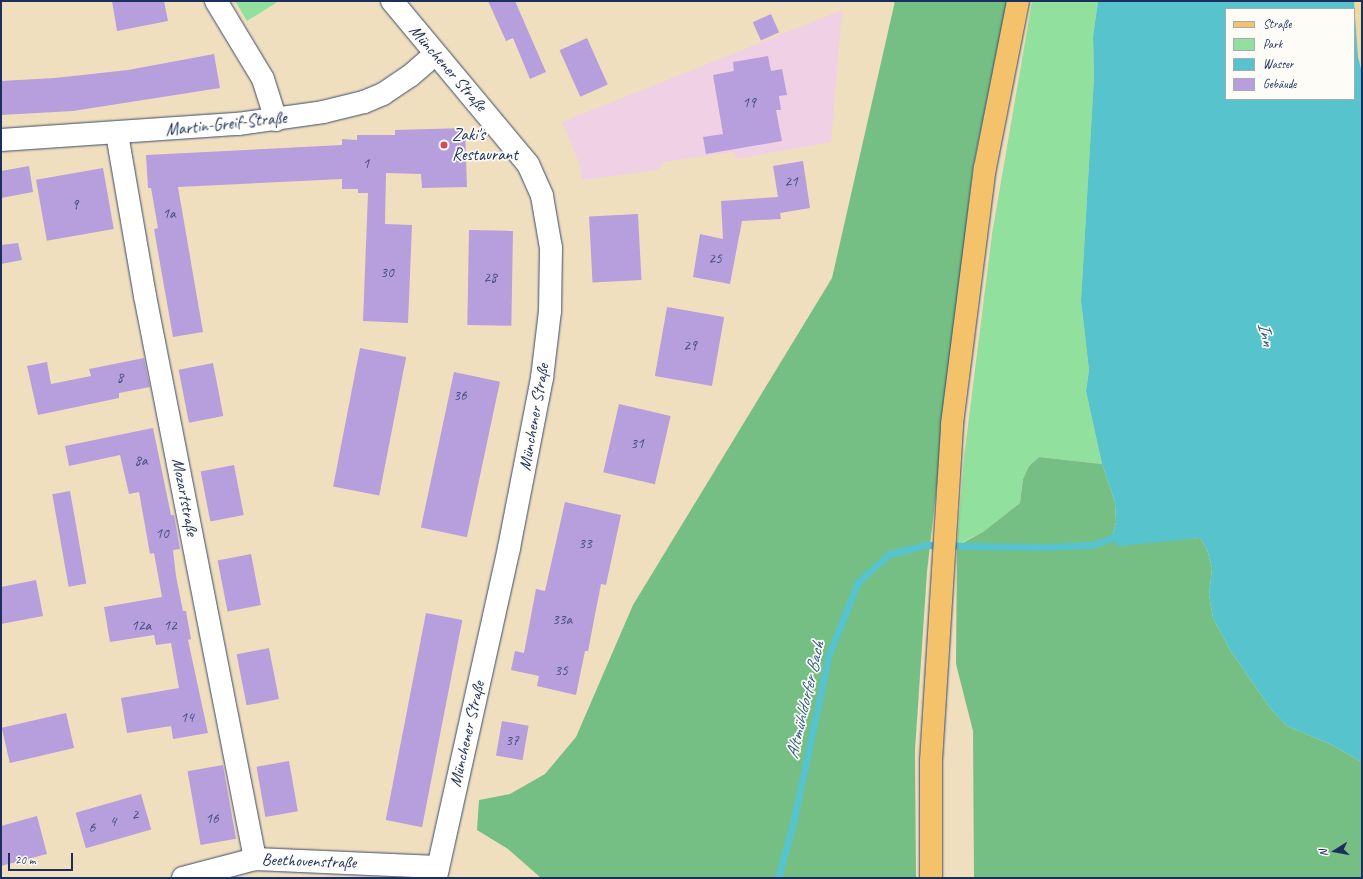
<!DOCTYPE html>
<html>
<head>
<meta charset="utf-8">
<style>
  body { margin:0 }
  #map { position:relative; width:1363px; height:879px; overflow:hidden; background:#f0dfbe; font-family:Caveat,sans-serif }
  div>[style] { position:absolute }
  .built>* { inset:0; background:#efd0e5 }
  .green>* { inset:0; background:#92e09d }
  .forest>* { inset:0; background:#75be84 }
  .sand>* { inset:0; background:#eeda9e }
  .water>* { inset:0; background:#56c3cd }
  .stream>* { height:7px; margin:-3.5px; padding:0 3.5px; transform-origin:3.5px; border-radius:3.5px; background:#56c3cd }
  .building>* { inset:0; background:#b79edd; transform-origin:0 0 }
  .roads { filter:drop-shadow(0 0 1px #3b496c) drop-shadow(0 0 1px #3b496c) }
  .minor>* { height:22px; margin:-11px; padding:0 11px; transform-origin:11px; border-radius:11px; background:#fff }
  .major>* { height:22px; margin:-11px; padding:0 11px; transform-origin:11px; border-radius:11px; background:#f3c26a }
  .dots>* { width:11px; height:11px; translate:-50% -50%; box-sizing:border-box; border:2px solid #fdfcf7; border-radius:50% }
  span { translate:-50% -50%; white-space:nowrap; text-align:center; line-height:1.15; -webkit-text-stroke:3.5px #fdfcf7; paint-order:stroke }
  .number-label { font-size:15px; color:#424b7e }
  .number-label span { -webkit-text-stroke-width:0 }
  .street-label { font-size:17px; color:#1b2f5e }
  .poi-label { font-size:17px; color:#1b2f5e }
  .left { translate:0 -50%; text-align:left }
  .water-label { font-size:18px; color:#2d5b7f; font-style:italic }
  .frame { position:absolute; inset:0; border:2px solid #1b2f5e; pointer-events:none }
  .legend { position:absolute; left:1225px; top:8px; width:130px; height:92px; box-sizing:border-box; background:#fdfcf7; border:1px solid #a3aaba; margin:0; padding:5px 7px; list-style:none; font-size:12px; color:#1b2f5e }
  .legend li { display:flex; align-items:center; gap:8px; height:20px }
  .legend b { width:20px; border:1px solid #a3aaba }
  .north { position:absolute; left:1315px; top:831px; width:40px; height:40px; -webkit-text-stroke:3px #fdfcf7; paint-order:stroke; rotate:259deg; font-size:11px; font-weight:700; line-height:16px; text-align:center; color:#1b2f5e }
  .north::after { content:''; display:block; margin:auto; width:14px; height:18px; background:#1b2f5e; clip-path:polygon(50% 0,100% 100%,50% 72%,0 100%) }
  .scale { position:absolute; left:8px; top:853px; width:65px; height:18px; box-sizing:border-box; border:2px solid #1b2f5e; border-top:0; padding-left:5px; font-size:12px; line-height:14px; white-space:nowrap; color:#1b2f5e; -webkit-text-stroke:3px #fdfcf7; paint-order:stroke }
</style>
</head>
<body>
<div id="map">
  <div class="built">
    <div style="clip-path:polygon(842px 10px,831px 142px,736px 159px,733px 152px,664px 162px,658px 170px,582px 180px,581px 168px,562px 122px)"></div>
  </div>
  <div class="green">
    <div style="clip-path:polygon(235px 1px,279px 1px,247px 21px)"></div>
    <div style="clip-path:polygon(1032px 1px,1098px 1px,1093px 37px,1094px 77px,1081px 301px,1089px 370px,1086px 391px,1102px 464px,1039px 457px,1029px 466px,1023px 479px,1020px 503px,983px 532px,957px 545px,964px 457px,992px 234px)"></div>
  </div>
  <div class="forest">
    <div style="clip-path:polygon(895px 1px,1007px 1px,973px 168px,927px 572px,915px 750px,916px 878px,541px 878px,508px 849px,477px 830px,479px 800px,510px 794px,545px 774px,576px 737px,633px 605px,832px 278px)"></div>
    <div style="clip-path:polygon(1039px 457px,1102px 464px,1115px 502px,1116px 522px,1112px 538px,1162px 540px,1200px 538px,1207px 549px,1212px 568px,1209px 595px,1213px 618px,1230px 650px,1270px 708px,1287px 726px,1332px 745px,1362px 762px,1362px 878px,974px 878px,973px 731px,956px 664px,957px 546px,983px 532px,1020px 503px,1023px 479px,1029px 466px)"></div>
  </div>
  <div class="sand">
    <div style="clip-path:polygon(1354px 1px,1362px 1px,1362px 73px,1358px 57px)"></div>
  </div>
  <div class="water">
    <div style="clip-path:polygon(evenodd,1098px 1px,1354px 1px,1358px 57px,1362px 73px,1362px 762px,1332px 745px,1287px 726px,1270px 708px,1230px 650px,1213px 618px,1209px 595px,1212px 568px,1207px 549px,1200px 538px,1118px 546px,1112px 538px,1116px 522px,1115px 502px,1102px 464px,1086px 391px,1089px 370px,1081px 301px,1094px 77px,1093px 37px,1098px 1px,1226px 9px,1354px 9px,1354px 99px,1226px 99px,1226px 9px)"></div>
  </div>
  <div class="stream">
    <div style="left:778px;top:878px;width:57px;rotate:-74.7deg"></div>
    <div style="left:793px;top:823px;width:173px;rotate:-78deg"></div>
    <div style="left:829px;top:654px;width:78px;rotate:-68.1deg"></div>
    <div style="left:858px;top:582px;width:42px;rotate:-42.1deg"></div>
    <div style="left:889px;top:554px;width:36px;rotate:-14deg"></div>
    <div style="left:924px;top:545px;width:119px;rotate:1deg"></div>
    <div style="left:1043px;top:547px;width:49px;rotate:-2.3deg"></div>
    <div style="left:1092px;top:545px;width:21px;rotate:-19deg"></div>
  </div>
  <div class="building">
    <div style="clip-path:polygon(112px 1px,164px 1px,168px 21px,117px 31px)"></div>
    <div style="clip-path:polygon(488px 1px,515px 1px,546px 72px,530px 79px,513px 38px,506px 41px)"></div>
    <div style="left:771px;top:14px;width:20px;height:20px;rotate:66deg"></div>
    <div style="left:587px;top:38px;width:51px;height:30px;rotate:66deg"></div>
    <div style="clip-path:polygon(214px 54px,220px 88px,73px 111px,1px 115px,1px 81px,55px 78px,128px 70px)"></div>
    <div style="clip-path:polygon(768px 56px,771px 71px,782px 69px,787px 95px,779px 96px,781px 110px,776px 110px,782px 141px,706px 154px,703px 137px,723px 134px,713px 75px,734px 71px,733px 62px)"></div>
    <div style="clip-path:polygon(465px 128px,467px 187px,422px 188px,421px 174px,386px 173px,385px 224px,412px 225px,408px 323px,363px 321px,368px 193px,358px 193px,358px 189px,342px 189px,342px 179px,178px 187px,203px 332px,173px 337px,154px 229px,158px 228px,151px 188px,148px 188px,146px 155px,342px 145px,342px 139px,357px 140px,357px 135px,395px 135px,395px 130px)"></div>
    <div style="clip-path:polygon(803px 161px,810px 208px,780px 213px,781px 219px,742px 221px,730px 284px,693px 277px,700px 234px,723px 239px,721px 201px,778px 197px,773px 166px)"></div>
    <div style="clip-path:polygon(29px 166px,33px 192px,1px 198px,1px 171px)"></div>
    <div style="left:103px;top:168px;width:62px;height:68px;rotate:80deg"></div>
    <div style="left:638px;top:214px;width:66px;height:49px;rotate:87deg"></div>
    <div style="left:469px;top:230px;width:44px;height:95px;rotate:1deg"></div>
    <div style="clip-path:polygon(18px 243px,22px 260px,1px 264px,1px 245px)"></div>
    <div style="left:667px;top:307px;width:58px;height:70px;rotate:10deg"></div>
    <div style="left:360px;top:348px;width:47px;height:141px;rotate:11deg"></div>
    <div style="clip-path:polygon(144px 358px,150px 387px,119px 393px,119px 398px,38px 415px,27px 366px,47px 362px,51px 384px,91px 376px,89px 369px)"></div>
    <div style="left:213px;top:363px;width:54px;height:35px;rotate:79deg"></div>
    <div style="left:454px;top:372px;width:47px;height:159px;rotate:12deg"></div>
    <div style="left:619px;top:404px;width:53px;height:70px;rotate:13deg"></div>
    <div style="clip-path:polygon(153px 428px,171px 515px,174px 515px,180px 549px,173px 550px,176px 576px,183px 611px,186px 611px,191px 639px,188px 640px,208px 733px,173px 739px,171px 726px,127px 733px,121px 698px,179px 688px,171px 643px,156px 645px,154px 635px,110px 642px,104px 607px,162px 597px,154px 553px,150px 554px,139px 492px,129px 494px,120px 455px,69px 466px,65px 446px)"></div>
    <div style="left:234px;top:465px;width:51px;height:34px;rotate:79deg"></div>
    <div style="left:70px;top:491px;width:94px;height:18px;rotate:80deg"></div>
    <div style="clip-path:polygon(565px 502px,621px 515px,606px 585px,601px 584px,588px 651px,585px 651px,576px 695px,537px 686px,539px 676px,511px 670px,515px 651px,524px 653px,536px 589px,545px 591px)"></div>
    <div style="left:251px;top:554px;width:52px;height:34px;rotate:79deg"></div>
    <div style="clip-path:polygon(36px 580px,43px 616px,1px 624px,1px 587px)"></div>
    <div style="left:426px;top:613px;width:37px;height:211px;rotate:11deg"></div>
    <div style="left:269px;top:648px;width:52px;height:33px;rotate:79deg"></div>
    <div style="left:66px;top:713px;width:36px;height:66px;rotate:77deg"></div>
    <div style="left:502px;top:721px;width:27px;height:35px;rotate:10deg"></div>
    <div style="left:289px;top:761px;width:51px;height:33px;rotate:80deg"></div>
    <div style="left:223px;top:765px;width:75px;height:36px;rotate:80deg"></div>
    <div style="left:141px;top:794px;width:37px;height:68px;rotate:74deg"></div>
    <div style="clip-path:polygon(37px 816px,47px 854px,1px 866px,1px 826px)"></div>
  </div>
  <div class="roads">
    <div class="minor">
      <div style="left:216px;top:1px;width:91px;rotate:58.9deg"></div>
      <div style="left:263px;top:79px;width:43px;rotate:72.4deg"></div>
      <div style="left:392px;top:1px;width:212px;rotate:50.2deg"></div>
      <div style="left:528px;top:164px;width:35px;rotate:66deg"></div>
      <div style="left:542px;top:196px;width:53px;rotate:80.2deg"></div>
      <div style="left:551px;top:248px;width:63px;rotate:90.9deg"></div>
      <div style="left:550px;top:311px;width:67px;rotate:96.8deg"></div>
      <div style="left:542px;top:378px;width:173px;rotate:101deg"></div>
      <div style="left:509px;top:548px;width:338px;rotate:102.5deg"></div>
      <div style="left:117px;top:134px;width:164px;rotate:80.2deg"></div>
      <div style="left:145px;top:296px;width:574px;rotate:78.94deg"></div>
      <div style="left:1px;top:140px;width:238px;rotate:-3.9deg"></div>
      <div style="left:238px;top:124px;width:86px;rotate:-8deg"></div>
      <div style="left:323px;top:112px;width:42px;rotate:-13.7deg"></div>
      <div style="left:364px;top:102px;width:21px;rotate:-23deg"></div>
      <div style="left:383px;top:94px;width:32px;rotate:-34deg"></div>
      <div style="left:410px;top:76px;width:33px;rotate:-41deg"></div>
      <div style="left:183px;top:878px;width:74px;rotate:-14.8deg"></div>
      <div style="left:255px;top:859px;width:183px;rotate:2.5deg"></div>
    </div>
    <div class="major">
      <div style="left:931px;top:878px;width:117px;rotate:-90deg"></div>
      <div style="left:931px;top:761px;width:338px;rotate:-86.4deg"></div>
      <div style="left:952px;top:424px;width:258px;rotate:-82.7deg"></div>
      <div style="left:985px;top:168px;width:170px;rotate:-78.8deg"></div>
    </div>
  </div>
  <div class="dots">
    <div style="left:444px;top:145px;background:#d1495b"></div>
  </div>
  <div class="number-label">
    <span style="left:749px;top:103px">19</span>
    <span style="left:366px;top:164px">1</span>
    <span style="left:791px;top:182px">21</span>
    <span style="left:75px;top:205px">9</span>
    <span style="left:169px;top:214px">1a</span>
    <span style="left:715px;top:259px">25</span>
    <span style="left:387px;top:273px">30</span>
    <span style="left:490px;top:278px">28</span>
    <span style="left:690px;top:346px">29</span>
    <span style="left:120px;top:378px">8</span>
    <span style="left:460px;top:396px">36</span>
    <span style="left:637px;top:444px">31</span>
    <span style="left:141px;top:461px">8a</span>
    <span style="left:162px;top:534px">10</span>
    <span style="left:585px;top:544px">33</span>
    <span style="left:562px;top:620px">33a</span>
    <span style="left:141px;top:626px">12a</span>
    <span style="left:170px;top:626px">12</span>
    <span style="left:561px;top:671px">35</span>
    <span style="left:187px;top:718px">14</span>
    <span style="left:512px;top:741px">37</span>
    <span style="left:135px;top:815px">2</span>
    <span style="left:212px;top:819px">16</span>
    <span style="left:113px;top:822px">4</span>
    <span style="left:92px;top:828px">6</span>
  </div>
  <div class="street-label">
    <span style="left:448px;top:68px;rotate:49deg">Münchener Straße</span>
    <span style="left:226px;top:124px;rotate:-6deg">Martin-Greif-Straße</span>
    <span style="left:534px;top:417px;rotate:-80deg">Münchener Straße</span>
    <span style="left:185px;top:497px;rotate:79deg">Mozartstraße</span>
    <span style="left:467px;top:734px;rotate:-77deg">Münchener Straße</span>
    <span style="left:309px;top:861px;rotate:2deg">Beethovenstraße</span>
  </div>
  <div class="poi-label">
    <span class="left" style="left:452px;top:145px">Zaki's<br>Restaurant</span>
  </div>
  <div class="water-label">
    <span style="left:1266px;top:334px;rotate:76deg">Inn</span>
    <span style="left:805px;top:700px;rotate:-77deg">Altmühldorfer Bach</span>
  </div>
  <div class="frame"></div>
  <ul class="legend">
  <li><b style="height:5px;background:#f3c26a"></b>Straße</li>
  <li><b style="height:11px;background:#92e09d"></b>Park</li>
  <li><b style="height:11px;background:#56c3cd"></b>Wasser</li>
  <li><b style="height:11px;background:#b79edd"></b>Gebäude</li>
  </ul>
  <div class="north">N</div>
  <div class="scale">20 m</div>
</div>
</body>
</html>
